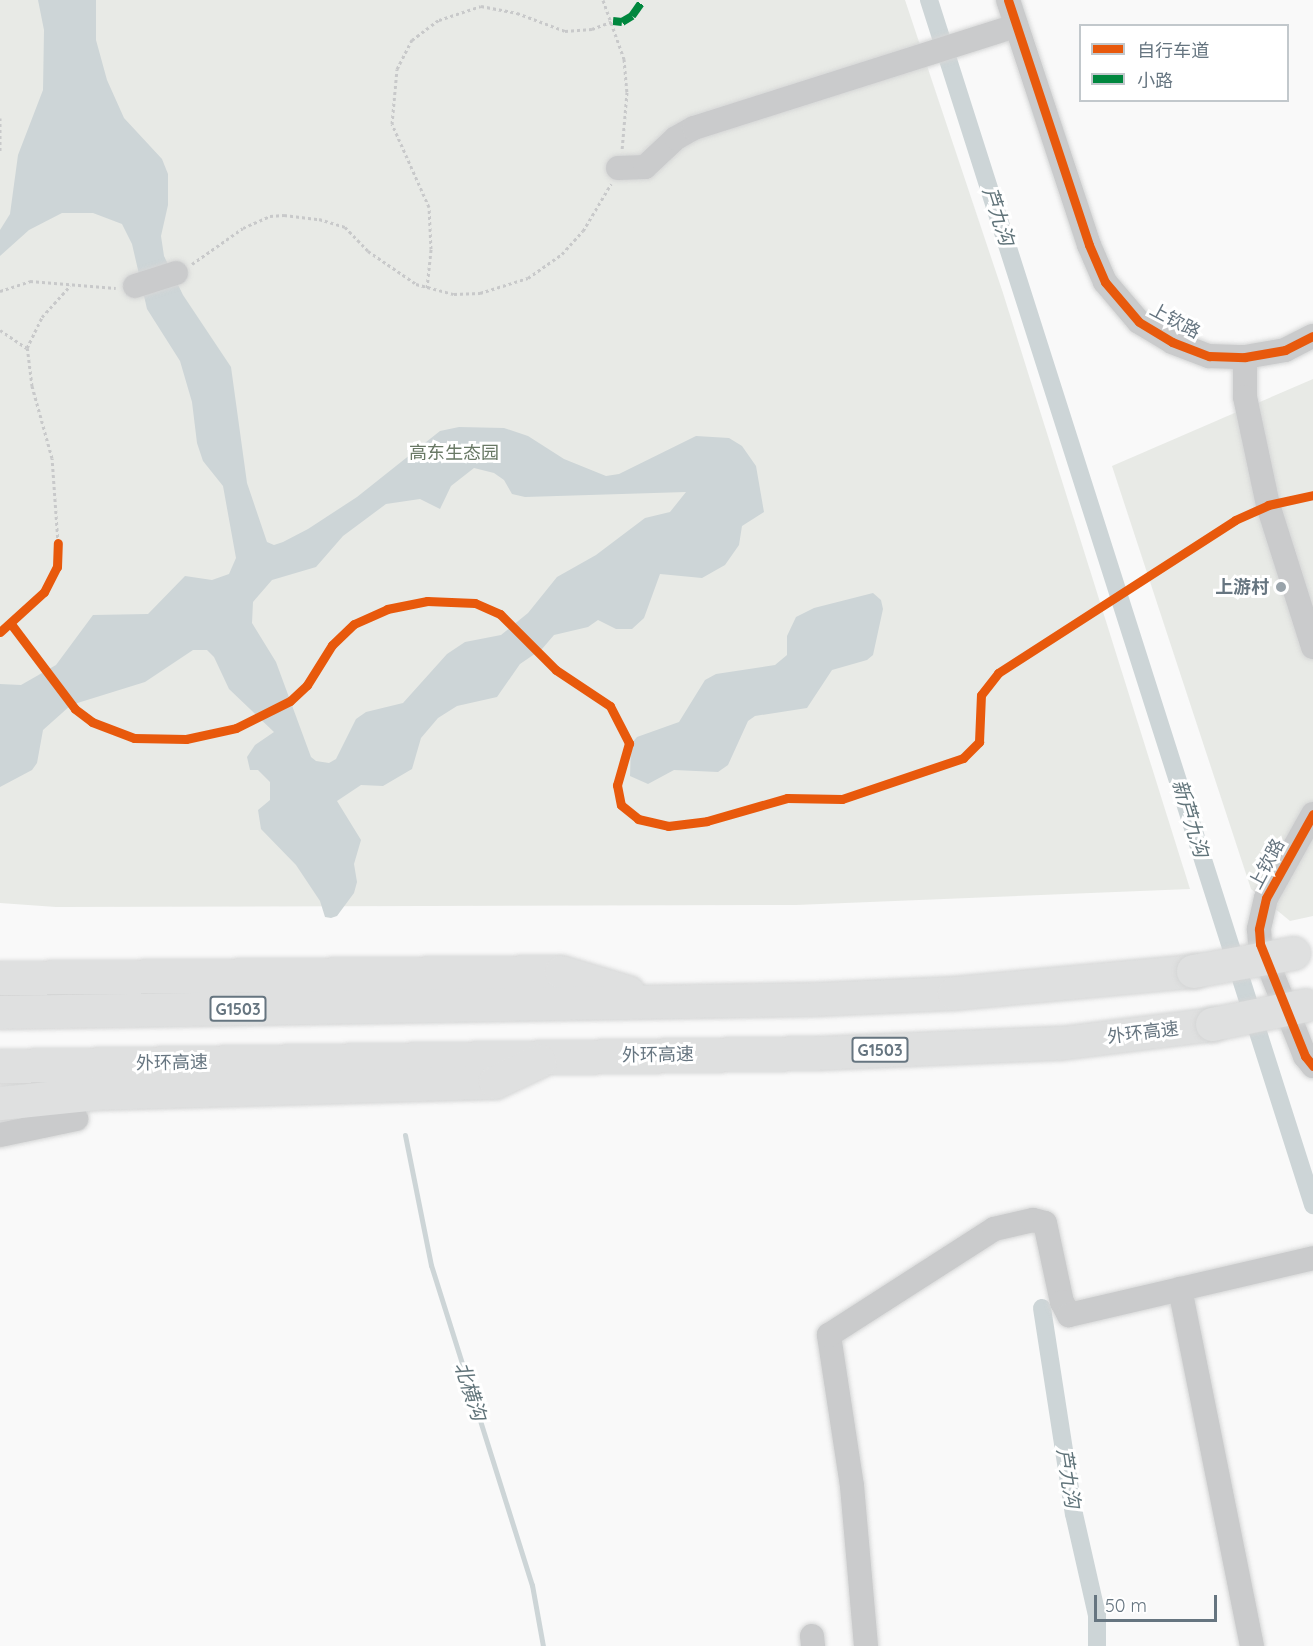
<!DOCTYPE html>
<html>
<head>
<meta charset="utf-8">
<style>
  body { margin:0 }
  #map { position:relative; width:1313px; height:1646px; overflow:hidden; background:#f9f9f9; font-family:Quicksand,"Noto Sans SC",sans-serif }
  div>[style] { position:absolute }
  .green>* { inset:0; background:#e8eae6 }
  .water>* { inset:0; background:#cdd5d7 }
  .stream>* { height:5px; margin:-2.5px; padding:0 2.5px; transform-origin:2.5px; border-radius:2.5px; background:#cdd5d7 }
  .canal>* { height:18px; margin:-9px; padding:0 9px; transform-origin:9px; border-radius:9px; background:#cdd5d7 }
  .path>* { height:3px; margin-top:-1.5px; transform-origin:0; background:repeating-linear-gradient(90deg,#c8c9ca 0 3px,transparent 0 6px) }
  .roads { filter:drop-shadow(0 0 2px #d5d6d6) drop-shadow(0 0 2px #d5d6d6) }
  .minor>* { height:24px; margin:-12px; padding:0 12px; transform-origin:12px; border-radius:12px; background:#cacbcc }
  .highway>* { height:33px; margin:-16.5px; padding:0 16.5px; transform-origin:16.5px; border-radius:16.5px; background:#dfe0e0 }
  .bridges { filter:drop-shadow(0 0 2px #d5d6d6) drop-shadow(0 0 2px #d5d6d6) }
  .highway-bridge>* { height:33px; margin:-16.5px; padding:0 16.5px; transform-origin:16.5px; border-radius:16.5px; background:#dfe0e0 }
  .quiet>* { height:8px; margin-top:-4px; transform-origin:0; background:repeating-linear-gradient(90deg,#00873e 0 15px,transparent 0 23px) }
  .cycleway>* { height:9px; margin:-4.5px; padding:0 4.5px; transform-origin:4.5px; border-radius:4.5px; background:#e8590c }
  .dots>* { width:16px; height:16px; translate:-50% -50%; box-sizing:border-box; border:3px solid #fff; border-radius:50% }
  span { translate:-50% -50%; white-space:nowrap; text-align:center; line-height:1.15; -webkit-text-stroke:6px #fff; paint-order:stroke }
  .shield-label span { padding:2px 4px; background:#fff; border:2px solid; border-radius:4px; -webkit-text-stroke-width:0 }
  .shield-label { font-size:16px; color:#667580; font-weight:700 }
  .street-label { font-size:18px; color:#667580 }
  .park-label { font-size:18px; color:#697965 }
  .poi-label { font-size:18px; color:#667580; font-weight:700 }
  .right { translate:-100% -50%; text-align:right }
  .water-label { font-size:20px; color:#61747a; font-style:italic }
  .legend { position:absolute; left:1079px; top:24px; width:210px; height:78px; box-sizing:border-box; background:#fff; border:2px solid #c2c8cc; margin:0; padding:8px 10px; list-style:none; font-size:18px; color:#667580 }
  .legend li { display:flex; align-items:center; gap:12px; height:30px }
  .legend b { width:30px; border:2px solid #c2c8cc }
  .scale { position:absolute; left:1094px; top:1595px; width:123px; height:27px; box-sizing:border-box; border:3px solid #667580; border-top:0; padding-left:8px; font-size:18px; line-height:21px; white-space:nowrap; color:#667580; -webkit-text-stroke:4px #fff; paint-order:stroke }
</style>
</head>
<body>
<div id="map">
  <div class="green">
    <div style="clip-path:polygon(0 0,905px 0,1003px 293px,1190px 889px,796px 905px,56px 907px,0 903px)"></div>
    <div style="clip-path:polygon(1313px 379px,1313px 916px,1290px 921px,1251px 889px,1112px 466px)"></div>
  </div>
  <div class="water">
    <div style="clip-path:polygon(evenodd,38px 0,96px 0,96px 40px,107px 80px,124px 118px,162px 159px,168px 174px,168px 205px,161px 236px,164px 256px,183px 295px,231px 367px,247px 483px,267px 542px,274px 545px,283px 542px,308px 529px,357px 497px,440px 431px,459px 427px,504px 428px,528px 436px,564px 459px,606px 476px,619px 474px,696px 436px,729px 438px,742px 446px,756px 466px,764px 512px,742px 526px,739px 545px,725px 565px,702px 578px,660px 574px,644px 618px,632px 629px,616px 629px,598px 620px,588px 627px,554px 635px,542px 649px,520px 664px,497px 697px,457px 706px,438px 718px,421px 738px,412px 769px,383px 786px,361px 785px,337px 801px,361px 840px,354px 864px,357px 882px,354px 893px,337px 916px,331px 918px,325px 917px,320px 901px,296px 865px,261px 829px,258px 810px,270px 800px,270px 782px,258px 770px,250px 770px,247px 757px,255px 745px,274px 732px,229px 689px,214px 657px,207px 650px,193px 650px,145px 682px,71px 705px,43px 730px,37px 763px,32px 770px,0 787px,0 684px,21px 685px,56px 665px,93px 615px,148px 614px,185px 576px,212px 580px,229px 574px,236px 558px,223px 486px,203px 461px,197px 443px,192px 402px,180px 361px,147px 309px,132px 244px,122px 224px,93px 213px,62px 213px,29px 230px,0 256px,0 230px,10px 214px,18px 155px,43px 90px,44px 30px,38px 0,474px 468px,494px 473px,504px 480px,512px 494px,525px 497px,686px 492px,670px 512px,645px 518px,596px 555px,557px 577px,528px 613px,501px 635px,465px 642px,447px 654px,403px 703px,366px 712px,356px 719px,336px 759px,329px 763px,316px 761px,311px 757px,276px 662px,252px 623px,253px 602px,272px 580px,316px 567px,343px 536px,386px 504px,420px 499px,440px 509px,451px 486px,474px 468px)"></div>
    <div style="clip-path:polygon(873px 593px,881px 600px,883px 609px,873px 655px,867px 660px,832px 670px,807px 708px,755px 716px,748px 721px,728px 765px,718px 772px,674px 770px,648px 784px,630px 776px,631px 744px,637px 737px,679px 722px,705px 680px,716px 674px,775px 665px,787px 655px,787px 636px,796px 617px,814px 608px)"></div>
  </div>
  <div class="stream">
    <div style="left:405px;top:1135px;width:133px;rotate:78.7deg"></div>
    <div style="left:431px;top:1265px;width:336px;rotate:72.5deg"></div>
    <div style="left:532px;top:1585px;width:62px;rotate:79.8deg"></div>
  </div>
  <div class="canal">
    <div style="left:929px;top:0;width:1265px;rotate:72.32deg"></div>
    <div style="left:1042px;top:1308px;width:208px;rotate:81.2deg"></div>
    <div style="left:1074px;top:1514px;width:104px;rotate:77.2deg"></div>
    <div style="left:1097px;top:1615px;width:31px;rotate:90deg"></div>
  </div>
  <div class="path">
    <div style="left:603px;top:0;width:63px;rotate:70.4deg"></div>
    <div style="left:624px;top:59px;width:33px;rotate:85deg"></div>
    <div style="left:627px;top:92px;width:58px;rotate:94.9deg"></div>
    <div style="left:0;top:118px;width:33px;rotate:90deg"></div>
    <div style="left:192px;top:264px;width:62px;rotate:-35.2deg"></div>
    <div style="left:243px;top:228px;width:30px;rotate:-24deg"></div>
    <div style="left:270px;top:216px;width:14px;rotate:-4deg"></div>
    <div style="left:284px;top:215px;width:35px;rotate:7deg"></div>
    <div style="left:319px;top:219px;width:27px;rotate:17deg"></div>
    <div style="left:345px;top:227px;width:33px;rotate:46deg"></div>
    <div style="left:368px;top:251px;width:58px;rotate:34.5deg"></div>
    <div style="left:416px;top:284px;width:39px;rotate:15deg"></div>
    <div style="left:454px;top:294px;width:26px;rotate:-2deg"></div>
    <div style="left:480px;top:293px;width:50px;rotate:-17.4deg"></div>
    <div style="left:528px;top:278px;width:42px;rotate:-35.2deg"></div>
    <div style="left:562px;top:254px;width:31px;rotate:-48deg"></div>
    <div style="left:583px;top:231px;width:55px;rotate:-59.2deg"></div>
    <div style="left:427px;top:288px;width:39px;rotate:-84deg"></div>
    <div style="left:431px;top:249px;width:42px;rotate:-92.7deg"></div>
    <div style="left:429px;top:207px;width:91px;rotate:-114deg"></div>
    <div style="left:392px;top:124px;width:55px;rotate:-84.8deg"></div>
    <div style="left:397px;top:69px;width:33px;rotate:-63deg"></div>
    <div style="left:412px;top:40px;width:34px;rotate:-37deg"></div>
    <div style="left:439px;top:20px;width:44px;rotate:-18.4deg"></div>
    <div style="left:481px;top:6px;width:37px;rotate:11deg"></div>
    <div style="left:517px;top:13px;width:51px;rotate:20.6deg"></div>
    <div style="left:565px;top:31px;width:27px;rotate:-4deg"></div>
    <div style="left:592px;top:29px;width:22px;rotate:-21deg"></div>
    <div style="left:0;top:291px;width:32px;rotate:-18deg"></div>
    <div style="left:30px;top:281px;width:86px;rotate:4.7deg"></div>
    <div style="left:0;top:330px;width:32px;rotate:34deg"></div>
    <div style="left:58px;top:543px;width:85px;rotate:-94deg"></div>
    <div style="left:52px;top:458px;width:75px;rotate:-105.5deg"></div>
    <div style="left:32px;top:386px;width:38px;rotate:-97deg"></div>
    <div style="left:27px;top:348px;width:34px;rotate:-64deg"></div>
    <div style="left:42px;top:317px;width:42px;rotate:-47.9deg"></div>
  </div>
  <div class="roads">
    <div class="minor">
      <div style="left:1008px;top:0;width:258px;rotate:71.7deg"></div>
      <div style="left:1089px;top:245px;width:40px;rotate:66.6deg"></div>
      <div style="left:1105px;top:282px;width:52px;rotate:49.6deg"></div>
      <div style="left:1139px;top:322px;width:39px;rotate:31deg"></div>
      <div style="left:1172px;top:342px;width:40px;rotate:21deg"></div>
      <div style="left:1209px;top:356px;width:36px;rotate:2deg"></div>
      <div style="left:1245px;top:357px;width:41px;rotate:-9.9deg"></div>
      <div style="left:1285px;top:350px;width:31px;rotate:-27deg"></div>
      <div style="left:618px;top:168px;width:27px;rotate:-2deg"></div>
      <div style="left:645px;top:167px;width:42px;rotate:-43.1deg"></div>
      <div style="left:676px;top:138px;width:21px;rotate:-29deg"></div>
      <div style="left:694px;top:128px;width:338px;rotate:-17.6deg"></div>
      <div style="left:135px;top:286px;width:43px;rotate:-17.6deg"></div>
      <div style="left:1245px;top:357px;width:40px;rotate:90deg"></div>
      <div style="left:1245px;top:397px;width:110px;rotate:78deg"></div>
      <div style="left:1268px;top:505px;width:149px;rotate:72.4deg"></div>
      <div style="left:1313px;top:814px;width:96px;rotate:119.2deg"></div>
      <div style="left:1266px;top:898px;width:32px;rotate:103deg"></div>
      <div style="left:1259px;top:929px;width:15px;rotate:86deg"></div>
      <div style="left:1260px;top:944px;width:121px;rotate:68.1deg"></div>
      <div style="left:1305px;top:1056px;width:13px;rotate:51deg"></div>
      <div style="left:0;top:1135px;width:78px;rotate:-11.9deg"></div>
      <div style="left:1180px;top:1289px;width:364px;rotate:78.6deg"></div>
      <div style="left:812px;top:1636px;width:10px;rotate:84deg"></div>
      <div style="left:866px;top:1646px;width:161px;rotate:-95deg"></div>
      <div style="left:852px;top:1486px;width:153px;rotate:-98.7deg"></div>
      <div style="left:829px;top:1335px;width:196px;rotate:-32.7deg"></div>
      <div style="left:994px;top:1229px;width:40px;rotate:-13deg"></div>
      <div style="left:1033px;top:1220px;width:12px;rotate:14deg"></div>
      <div style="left:1045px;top:1223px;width:81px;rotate:77.9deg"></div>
      <div style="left:1062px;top:1302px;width:15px;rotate:62deg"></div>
      <div style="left:1069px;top:1315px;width:251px;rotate:-13.1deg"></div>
    </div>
    <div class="highway">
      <div style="left:0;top:978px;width:561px;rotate:-0.61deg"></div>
      <div style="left:561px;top:972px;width:70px;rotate:16.6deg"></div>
      <div style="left:0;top:1012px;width:816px;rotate:-0.91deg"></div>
      <div style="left:816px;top:999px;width:138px;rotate:-2.5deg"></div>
      <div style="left:954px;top:993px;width:240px;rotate:-5.3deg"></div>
      <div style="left:0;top:1066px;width:817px;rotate:-0.91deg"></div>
      <div style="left:817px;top:1053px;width:243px;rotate:-2.4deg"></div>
      <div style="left:1060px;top:1043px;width:153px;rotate:-7.1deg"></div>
      <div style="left:0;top:1103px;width:97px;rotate:-5.9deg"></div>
      <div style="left:96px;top:1093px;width:399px;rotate:-1.6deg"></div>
      <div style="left:495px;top:1082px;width:49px;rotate:-25.5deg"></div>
    </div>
  </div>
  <div class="bridges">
    <div class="highway-bridge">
      <div style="left:1193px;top:971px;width:102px;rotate:-10.2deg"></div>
      <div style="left:1212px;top:1024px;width:95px;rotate:-11.5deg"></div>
    </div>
  </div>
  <div class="quiet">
    <div style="left:613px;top:21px;width:9px;rotate:6deg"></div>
    <div style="left:622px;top:22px;width:12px;rotate:-31deg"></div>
    <div style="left:632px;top:16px;width:19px;rotate:-55deg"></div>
  </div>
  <div class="cycleway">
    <div style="left:1008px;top:0;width:258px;rotate:71.7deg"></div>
    <div style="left:1089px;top:245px;width:40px;rotate:66.6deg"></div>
    <div style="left:1105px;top:282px;width:52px;rotate:49.6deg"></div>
    <div style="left:1139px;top:322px;width:39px;rotate:31deg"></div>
    <div style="left:1172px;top:342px;width:40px;rotate:21deg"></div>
    <div style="left:1209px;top:356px;width:36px;rotate:2deg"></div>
    <div style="left:1245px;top:357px;width:41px;rotate:-9.9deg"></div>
    <div style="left:1285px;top:350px;width:31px;rotate:-27deg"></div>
    <div style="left:11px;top:624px;width:106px;rotate:53deg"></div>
    <div style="left:75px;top:709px;width:21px;rotate:37deg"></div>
    <div style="left:92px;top:722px;width:45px;rotate:20.9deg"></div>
    <div style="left:134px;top:738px;width:52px;rotate:1.1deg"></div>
    <div style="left:186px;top:739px;width:51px;rotate:-12.4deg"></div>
    <div style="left:236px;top:728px;width:60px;rotate:-26.6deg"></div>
    <div style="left:290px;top:701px;width:23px;rotate:-43deg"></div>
    <div style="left:307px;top:685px;width:47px;rotate:-58deg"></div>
    <div style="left:332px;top:645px;width:30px;rotate:-44deg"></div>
    <div style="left:354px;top:624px;width:36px;rotate:-24deg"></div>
    <div style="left:387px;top:609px;width:41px;rotate:-11.3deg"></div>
    <div style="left:427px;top:601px;width:48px;rotate:2.4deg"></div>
    <div style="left:475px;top:603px;width:27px;rotate:24deg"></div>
    <div style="left:500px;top:614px;width:79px;rotate:45deg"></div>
    <div style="left:556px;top:670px;width:65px;rotate:33.7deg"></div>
    <div style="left:610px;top:706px;width:42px;rotate:62.8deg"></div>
    <div style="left:629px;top:743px;width:44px;rotate:105.9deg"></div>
    <div style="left:617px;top:785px;width:20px;rotate:79deg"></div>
    <div style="left:621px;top:805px;width:22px;rotate:39deg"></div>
    <div style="left:638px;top:819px;width:31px;rotate:13deg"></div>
    <div style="left:668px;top:826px;width:39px;rotate:-7deg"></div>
    <div style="left:707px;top:821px;width:83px;rotate:-16deg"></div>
    <div style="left:787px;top:798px;width:55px;rotate:1deg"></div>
    <div style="left:842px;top:799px;width:128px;rotate:-18.7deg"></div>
    <div style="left:963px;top:758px;width:23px;rotate:-45deg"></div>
    <div style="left:979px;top:742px;width:47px;rotate:-87.6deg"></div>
    <div style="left:981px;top:695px;width:28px;rotate:-52deg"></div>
    <div style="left:998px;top:673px;width:282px;rotate:-32.8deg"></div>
    <div style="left:1235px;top:520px;width:36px;rotate:-24deg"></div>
    <div style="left:1268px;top:505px;width:46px;rotate:-12.5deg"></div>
    <div style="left:0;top:632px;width:59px;rotate:-42.3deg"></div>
    <div style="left:44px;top:592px;width:28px;rotate:-63deg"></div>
    <div style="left:57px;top:567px;width:24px;rotate:-88deg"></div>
    <div style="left:1313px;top:814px;width:96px;rotate:119.2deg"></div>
    <div style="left:1266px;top:898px;width:32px;rotate:103deg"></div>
    <div style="left:1259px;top:929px;width:15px;rotate:86deg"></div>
    <div style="left:1260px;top:944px;width:121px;rotate:68.1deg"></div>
    <div style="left:1305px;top:1056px;width:13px;rotate:51deg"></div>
  </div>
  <div class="dots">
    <div style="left:1281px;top:587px;background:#99a3aa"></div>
  </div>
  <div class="shield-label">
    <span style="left:238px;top:1009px">G1503</span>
    <span style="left:880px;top:1050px">G1503</span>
  </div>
  <div class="street-label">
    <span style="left:1175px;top:321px;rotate:28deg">上钦路</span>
    <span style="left:1267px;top:864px;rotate:-62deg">上钦路</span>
    <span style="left:1143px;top:1033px;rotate:-7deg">外环高速</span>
    <span style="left:658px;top:1055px;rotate:-1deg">外环高速</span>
    <span style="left:172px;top:1063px;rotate:-1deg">外环高速</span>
  </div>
  <div class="park-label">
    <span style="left:454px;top:453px">高东生态园</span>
  </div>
  <div class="poi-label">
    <span class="right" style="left:1269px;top:587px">上游村</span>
  </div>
  <div class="water-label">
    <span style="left:999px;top:216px;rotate:72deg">芦九沟</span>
    <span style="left:1191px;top:818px;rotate:73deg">新芦九沟</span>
    <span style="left:471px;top:1391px;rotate:72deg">北横沟</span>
    <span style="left:1069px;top:1478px;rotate:81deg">芦九沟</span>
  </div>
  <ul class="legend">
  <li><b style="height:8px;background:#e8590c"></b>自行车道</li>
  <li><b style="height:8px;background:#00873e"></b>小路</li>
  </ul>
  <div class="scale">50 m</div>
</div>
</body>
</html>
